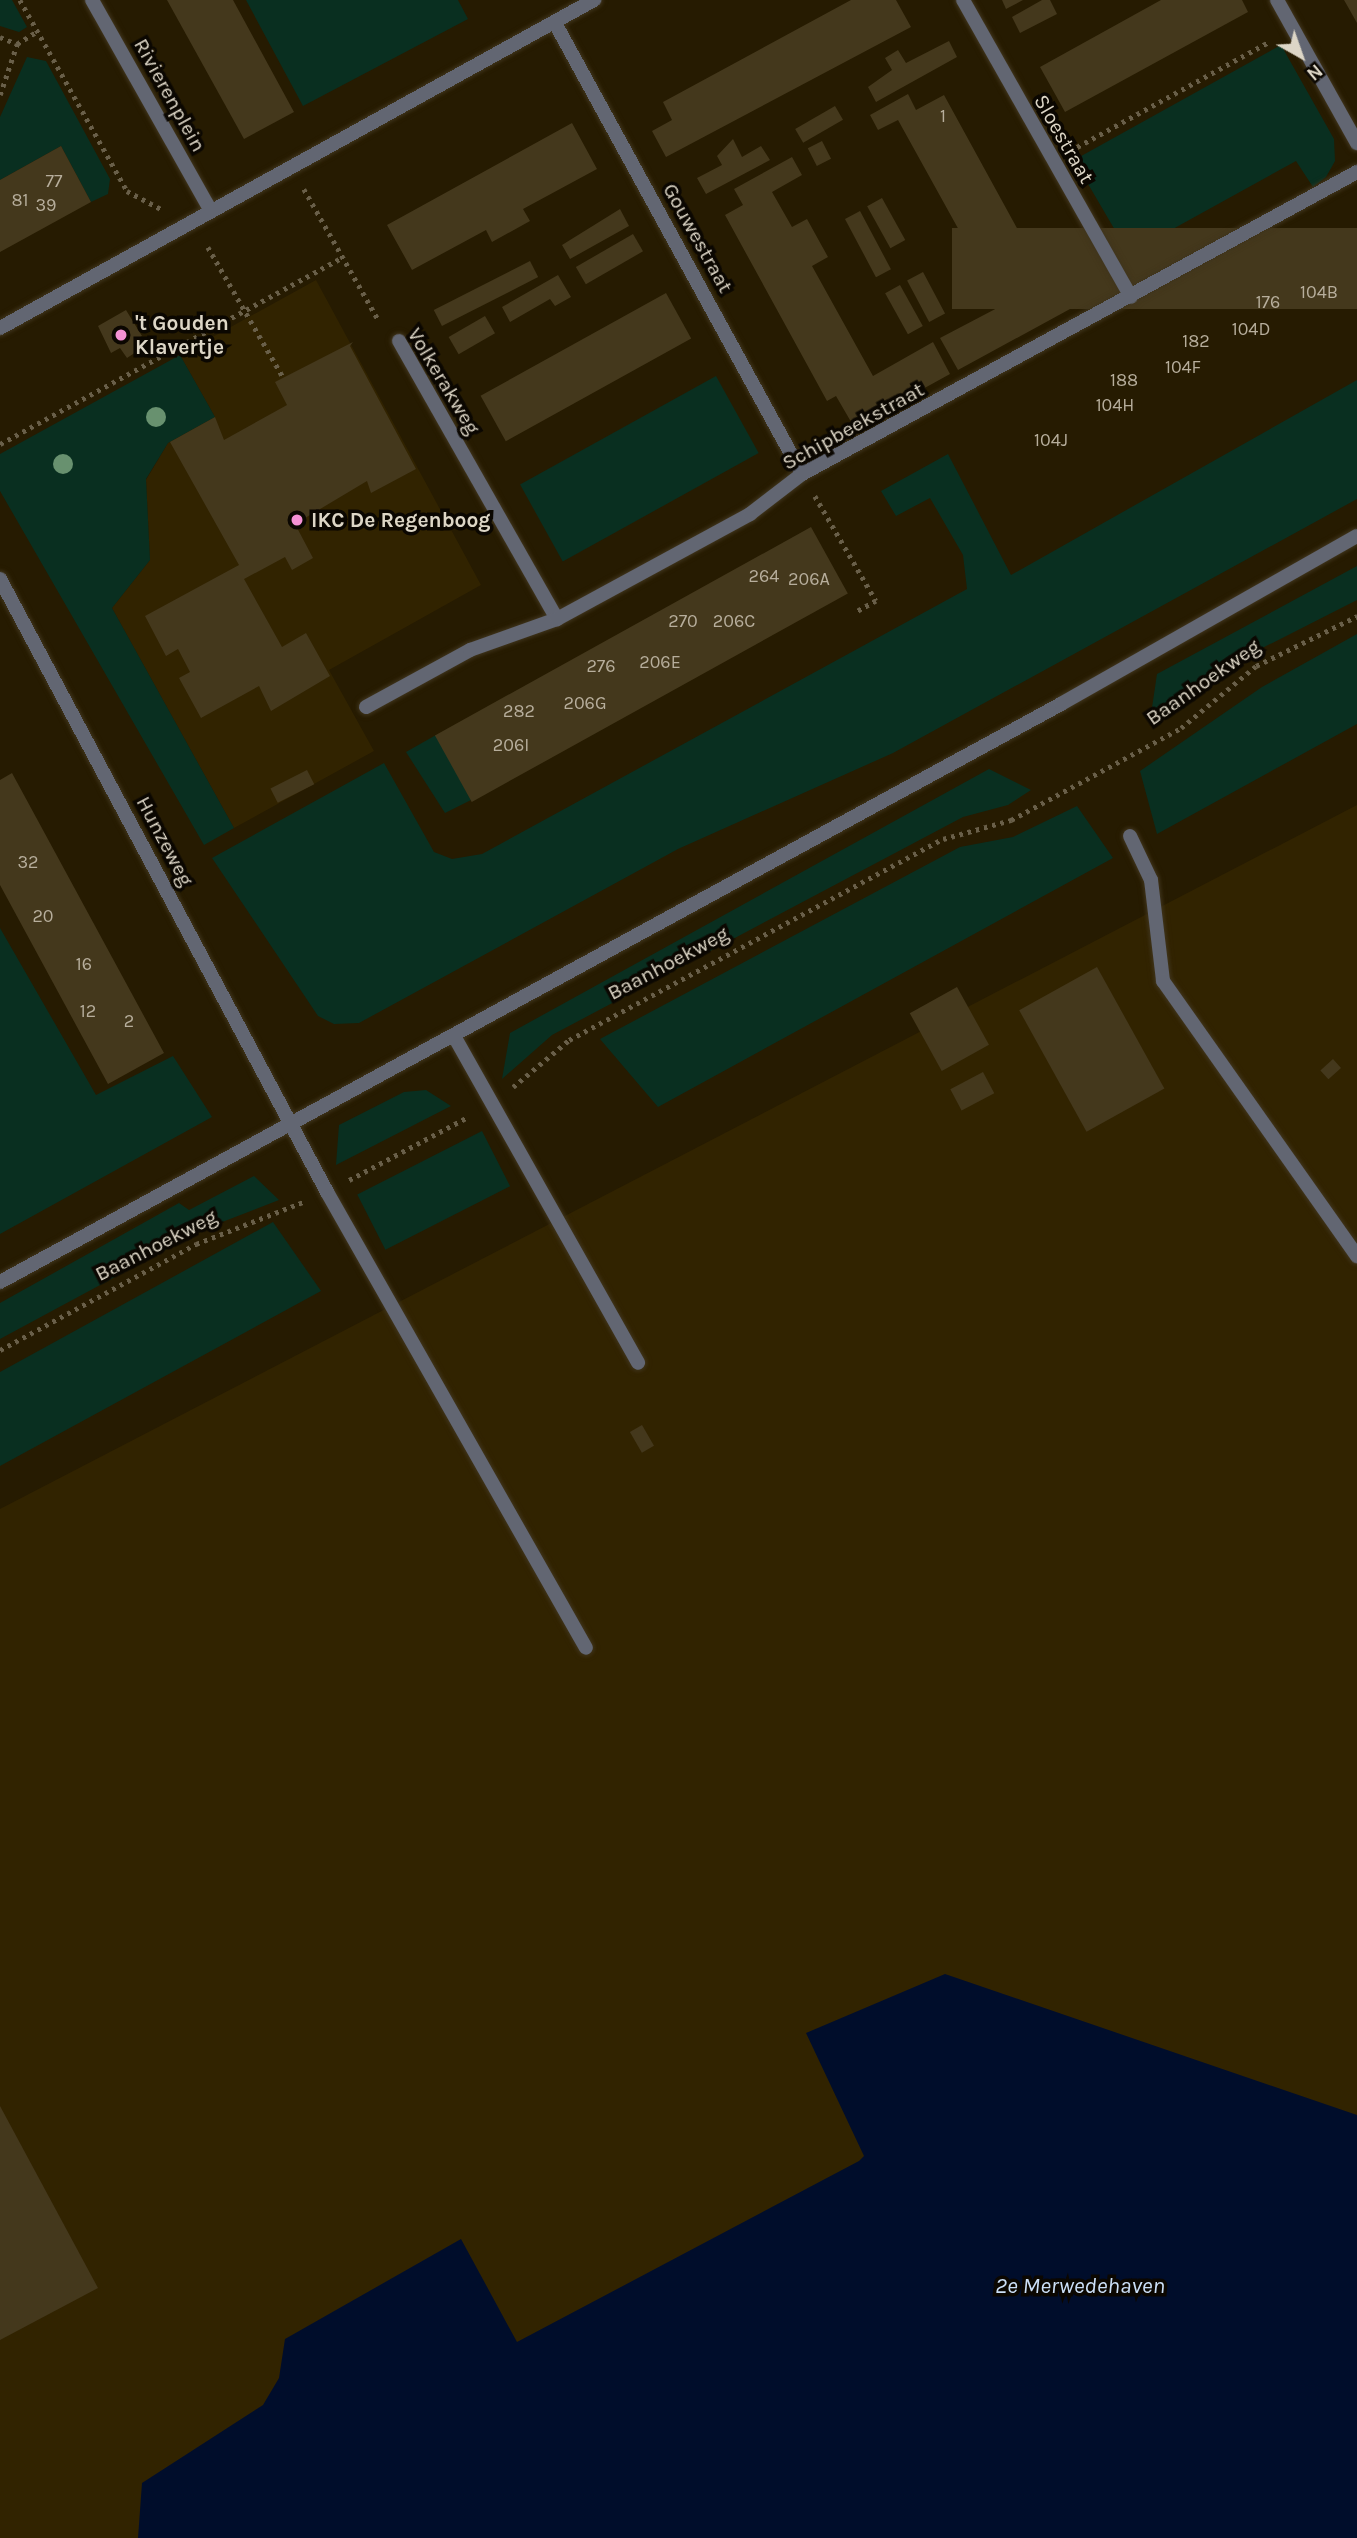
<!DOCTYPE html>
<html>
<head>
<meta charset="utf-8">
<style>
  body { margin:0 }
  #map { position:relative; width:1357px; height:2538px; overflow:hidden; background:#261b01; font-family:Karla,sans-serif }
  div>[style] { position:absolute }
  .built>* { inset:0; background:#312300 }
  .green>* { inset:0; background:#092f20; transform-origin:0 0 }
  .water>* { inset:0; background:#000d2b }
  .building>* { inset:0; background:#44381c; transform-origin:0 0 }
  .path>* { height:4.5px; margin-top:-2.25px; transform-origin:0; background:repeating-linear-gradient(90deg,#695f49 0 3.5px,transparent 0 8.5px) }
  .roads { filter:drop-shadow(0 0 2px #40351d) drop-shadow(0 0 2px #40351d) }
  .service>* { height:14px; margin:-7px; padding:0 7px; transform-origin:7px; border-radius:7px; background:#626672 }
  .minor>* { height:14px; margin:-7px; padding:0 7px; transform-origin:7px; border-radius:7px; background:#626672 }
  .tertiary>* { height:14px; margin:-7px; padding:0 7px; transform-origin:7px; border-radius:7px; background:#626672 }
  .trees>* { width:20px; height:20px; margin:-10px; border-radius:50%; background:#68916f }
  .dots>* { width:19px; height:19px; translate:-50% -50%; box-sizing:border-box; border:4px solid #0b0701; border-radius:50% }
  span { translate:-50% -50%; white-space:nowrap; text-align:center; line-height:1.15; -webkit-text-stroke:7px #0b0701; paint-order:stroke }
  .number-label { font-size:18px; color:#b7ae9c }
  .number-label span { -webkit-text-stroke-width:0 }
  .street-label { font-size:21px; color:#ddd6c6 }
  .poi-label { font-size:21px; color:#ddd6c6; font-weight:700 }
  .left { translate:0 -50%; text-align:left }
  .water-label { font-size:23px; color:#cbdff7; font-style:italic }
  .north { position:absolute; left:1266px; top:21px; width:70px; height:70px; -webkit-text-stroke:5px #0b0701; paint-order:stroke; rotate:140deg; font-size:19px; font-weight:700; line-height:28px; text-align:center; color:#ddd6c6 }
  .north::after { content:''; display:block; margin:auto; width:24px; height:32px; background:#ddd6c6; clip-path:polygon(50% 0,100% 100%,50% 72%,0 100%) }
</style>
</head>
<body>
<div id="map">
  <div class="built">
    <div style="clip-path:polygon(316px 280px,481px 585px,329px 670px,374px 751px,234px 828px,112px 608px,150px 560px,146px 480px,168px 443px,215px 417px,180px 355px)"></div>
    <div style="clip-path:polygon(1357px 805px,1357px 2538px,0 2538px,0 1509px)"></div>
  </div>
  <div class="green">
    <div style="clip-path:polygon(0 0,12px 0,27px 27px,19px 32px,0 26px)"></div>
    <div style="clip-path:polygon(246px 0,458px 0,468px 19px,303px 106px)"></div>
    <div style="clip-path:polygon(1281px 45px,1334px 139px,1335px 161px,1326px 177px,1313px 187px,1296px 161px,1162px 235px,1177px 263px,1156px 270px,1136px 266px,1074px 160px)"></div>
    <div style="clip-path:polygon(27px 57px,46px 61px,110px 179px,108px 194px,91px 202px,61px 146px,0 180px,0 117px)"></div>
    <div style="clip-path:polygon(180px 355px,215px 417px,168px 443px,146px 479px,150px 560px,112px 608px,234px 828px,204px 845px,0 491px,0 454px)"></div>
    <div style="left:716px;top:376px;width:88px;height:224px;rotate:61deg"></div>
    <div style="clip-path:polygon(1357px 380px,1357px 499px,893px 753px,678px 849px,359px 1023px,334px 1024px,318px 1016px,212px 858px,384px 763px,434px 852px,452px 859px,482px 854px,967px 589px,963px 555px,930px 498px,896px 516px,881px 491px,948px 454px,1011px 575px)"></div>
    <div style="clip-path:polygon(1357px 566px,1357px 600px,1219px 670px,1184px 708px,1150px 721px,1157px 674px)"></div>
    <div style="clip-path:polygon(1357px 634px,1357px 724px,1157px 834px,1140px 771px,1262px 687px)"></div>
    <div style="clip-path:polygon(436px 735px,471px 800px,445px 813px,406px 752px)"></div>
    <div style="clip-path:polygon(989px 769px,1031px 790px,1008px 805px,963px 817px,552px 1035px,502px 1079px,510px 1033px)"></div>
    <div style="clip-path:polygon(1077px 806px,1113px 858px,658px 1107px,600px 1039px,960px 847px,1013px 837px)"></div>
    <div style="clip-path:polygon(0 928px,96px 1095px,173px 1056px,212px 1117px,0 1234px)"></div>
    <div style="clip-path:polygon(426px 1090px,451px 1106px,336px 1165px,339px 1125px,404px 1092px)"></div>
    <div style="left:482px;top:1131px;width:62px;height:140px;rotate:63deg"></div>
    <div style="clip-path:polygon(254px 1176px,279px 1200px,204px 1229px,0 1339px,0 1303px,179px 1203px,189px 1210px)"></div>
    <div style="clip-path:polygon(273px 1222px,321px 1291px,0 1466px,0 1372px)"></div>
  </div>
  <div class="water">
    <div style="clip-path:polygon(945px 1974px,1357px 2115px,1357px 2538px,138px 2538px,142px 2483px,263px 2405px,279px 2378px,285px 2339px,461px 2239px,517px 2342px,859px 2161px,864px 2156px,806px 2033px)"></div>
  </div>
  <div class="building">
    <div style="clip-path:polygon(167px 0,233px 0,294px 112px,244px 139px)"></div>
    <div style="clip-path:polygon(851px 0,896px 0,911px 27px,666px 157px,652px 131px,672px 120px,663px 102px)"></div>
    <div style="clip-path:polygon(1002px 0,1023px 0,1006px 9px)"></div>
    <div style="clip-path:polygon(1042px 0,1050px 0,1057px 14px,1020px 33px,1012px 17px)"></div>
    <div style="clip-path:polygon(1161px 0,1242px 0,1248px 12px,1065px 112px,1040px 67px)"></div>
    <div style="clip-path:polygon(1344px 0,1357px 0,1357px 23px,1348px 7px)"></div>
    <div style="clip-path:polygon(949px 41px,957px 57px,876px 102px,868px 87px,892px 70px,885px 58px,898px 50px,906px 63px)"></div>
    <div style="clip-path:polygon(908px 94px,916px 110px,944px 95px,1046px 281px,1052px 278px,1070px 309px,958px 370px,940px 338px,1001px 306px,898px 120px,878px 130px,870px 115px)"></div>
    <div style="left:835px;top:106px;width:16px;height:46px;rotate:60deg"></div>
    <div style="clip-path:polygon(572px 123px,597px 169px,523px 209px,530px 221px,492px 242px,486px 230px,412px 270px,387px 225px)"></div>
    <div style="clip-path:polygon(733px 139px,742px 157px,761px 146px,770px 160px,706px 194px,697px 178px,722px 165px,717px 156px)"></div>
    <div style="left:822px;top:141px;width:20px;height:16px;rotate:63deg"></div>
    <div style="clip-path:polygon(61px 146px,91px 202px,0 252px,0 180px)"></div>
    <div style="clip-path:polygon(792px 157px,802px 175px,772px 192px,792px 227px,807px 219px,828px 257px,812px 266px,873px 376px,933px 342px,950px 374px,854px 427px,836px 396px,827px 401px,725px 215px,743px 205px,734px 189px)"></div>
    <div style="left:882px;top:198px;width:48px;height:17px;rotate:61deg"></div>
    <div style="clip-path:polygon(620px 209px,629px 226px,570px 259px,562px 245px)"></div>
    <div style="left:860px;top:211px;width:66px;height:17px;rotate:62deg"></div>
    <div style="left:1357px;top:228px;width:81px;height:405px;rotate:90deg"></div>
    <div style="left:633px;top:234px;width:20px;height:66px;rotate:60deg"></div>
    <div style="left:530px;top:261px;width:18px;height:108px;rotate:63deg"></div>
    <div style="left:923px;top:272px;width:47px;height:18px;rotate:62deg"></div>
    <div style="clip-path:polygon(558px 275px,571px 297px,555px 306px,550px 299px,510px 322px,502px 307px)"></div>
    <div style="left:900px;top:285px;width:47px;height:17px;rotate:61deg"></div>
    <div style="left:666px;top:293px;width:52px;height:212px;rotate:61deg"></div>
    <div style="clip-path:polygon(126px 310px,142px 336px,136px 339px,142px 348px,127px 358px,120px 348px,111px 353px,98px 326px)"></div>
    <div style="left:485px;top:316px;width:20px;height:42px;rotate:60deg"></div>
    <div style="clip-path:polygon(353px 342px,350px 346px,416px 469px,371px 493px,367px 481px,295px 524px,313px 558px,292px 570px,285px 557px,244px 579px,282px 647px,306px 633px,330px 676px,271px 711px,259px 686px,201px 718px,179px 678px,190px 672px,178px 649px,166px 656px,145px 616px,239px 565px,170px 442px,215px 417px,224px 440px,287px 405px,275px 382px)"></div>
    <div style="left:811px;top:527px;width:76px;height:430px;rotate:61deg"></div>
    <div style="left:307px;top:770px;width:16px;height:41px;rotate:63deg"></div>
    <div style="clip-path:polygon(12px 773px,164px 1053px,108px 1084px,0 885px,0 780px)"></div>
    <div style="left:1097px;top:967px;width:139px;height:89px;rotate:61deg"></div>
    <div style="left:957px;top:987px;width:66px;height:54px;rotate:61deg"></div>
    <div style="left:1333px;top:1059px;width:12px;height:17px;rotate:48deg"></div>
    <div style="left:983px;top:1072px;width:24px;height:37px;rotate:62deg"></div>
    <div style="left:642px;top:1425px;width:24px;height:14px;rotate:60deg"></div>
    <div style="clip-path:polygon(0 2106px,98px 2288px,0 2340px)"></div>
  </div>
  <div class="path">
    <div style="left:20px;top:0;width:219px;rotate:60.7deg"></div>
    <div style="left:127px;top:191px;width:38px;rotate:28deg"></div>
    <div style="left:0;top:37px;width:18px;rotate:22deg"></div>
    <div style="left:17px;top:44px;width:25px;rotate:-32deg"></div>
    <div style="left:0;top:95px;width:54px;rotate:-71.6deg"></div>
    <div style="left:1077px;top:147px;width:219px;rotate:-28.7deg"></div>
    <div style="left:304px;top:189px;width:152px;rotate:60.4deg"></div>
    <div style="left:208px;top:247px;width:150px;rotate:60deg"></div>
    <div style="left:0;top:444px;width:388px;rotate:-28.6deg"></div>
    <div style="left:815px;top:496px;width:121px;rotate:59.8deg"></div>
    <div style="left:876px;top:601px;width:21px;rotate:151deg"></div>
    <div style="left:513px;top:1087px;width:73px;rotate:-40deg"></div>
    <div style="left:569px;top:1040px;width:425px;rotate:-28.3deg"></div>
    <div style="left:943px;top:839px;width:71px;rotate:-15.6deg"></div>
    <div style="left:1011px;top:820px;width:193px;rotate:-28.4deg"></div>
    <div style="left:1181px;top:728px;width:97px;rotate:-39.6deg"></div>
    <div style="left:1256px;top:666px;width:113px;rotate:-26.3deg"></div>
    <div style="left:349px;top:1180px;width:135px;rotate:-27.9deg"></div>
    <div style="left:0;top:1350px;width:223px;rotate:-28.4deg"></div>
    <div style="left:196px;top:1244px;width:115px;rotate:-21.4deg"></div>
  </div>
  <div class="roads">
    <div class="service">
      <div style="left:1130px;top:836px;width:49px;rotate:64.5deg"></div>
      <div style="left:1151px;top:880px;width:102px;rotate:83.2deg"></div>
      <div style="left:1163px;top:981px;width:337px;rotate:54.8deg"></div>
      <div style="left:454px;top:1036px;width:375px;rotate:60.6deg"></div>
      <div style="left:327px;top:1192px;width:524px;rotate:60.4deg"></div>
    </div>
    <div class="minor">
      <div style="left:92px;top:0;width:242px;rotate:60.6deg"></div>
      <div style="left:963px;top:0;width:341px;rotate:60.5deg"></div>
      <div style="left:1277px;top:0;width:164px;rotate:60.8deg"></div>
      <div style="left:555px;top:23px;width:514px;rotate:61.29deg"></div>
      <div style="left:0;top:328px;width:679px;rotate:-28.91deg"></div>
      <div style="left:399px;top:341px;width:320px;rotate:60.4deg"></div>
      <div style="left:0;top:579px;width:695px;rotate:61.92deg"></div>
      <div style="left:366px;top:707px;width:119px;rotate:-28.7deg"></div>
      <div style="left:470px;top:650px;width:92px;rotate:-19.6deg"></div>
      <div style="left:557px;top:619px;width:220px;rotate:-28.5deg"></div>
      <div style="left:750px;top:514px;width:66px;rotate:-37.6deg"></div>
      <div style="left:802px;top:474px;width:632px;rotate:-28.55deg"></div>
    </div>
    <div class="tertiary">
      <div style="left:0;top:1282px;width:1208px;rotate:-28.58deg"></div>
      <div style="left:1061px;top:704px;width:340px;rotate:-29.6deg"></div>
    </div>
  </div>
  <div class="trees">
    <div style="left:156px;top:417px"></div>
    <div style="left:63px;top:464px"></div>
  </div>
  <div class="dots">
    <div style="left:121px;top:335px;background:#f491d4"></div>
    <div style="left:297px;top:520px;background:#f491d4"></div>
  </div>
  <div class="number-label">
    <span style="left:943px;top:116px">1</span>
    <span style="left:54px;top:181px">77</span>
    <span style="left:20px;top:200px">81</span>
    <span style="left:46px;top:205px">39</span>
    <span style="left:1319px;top:292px">104B</span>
    <span style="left:1268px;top:302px">176</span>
    <span style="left:1251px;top:329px">104D</span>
    <span style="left:1196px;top:341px">182</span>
    <span style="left:1183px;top:367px">104F</span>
    <span style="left:1124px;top:380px">188</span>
    <span style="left:1115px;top:405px">104H</span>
    <span style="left:1051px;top:440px">104J</span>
    <span style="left:764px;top:576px">264</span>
    <span style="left:809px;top:579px">206A</span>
    <span style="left:683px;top:621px">270</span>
    <span style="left:734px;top:621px">206C</span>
    <span style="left:660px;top:662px">206E</span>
    <span style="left:601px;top:666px">276</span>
    <span style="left:585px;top:703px">206G</span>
    <span style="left:519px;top:711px">282</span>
    <span style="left:511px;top:745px">206I</span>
    <span style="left:28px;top:862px">32</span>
    <span style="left:43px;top:916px">20</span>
    <span style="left:84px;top:964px">16</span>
    <span style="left:88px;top:1011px">12</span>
    <span style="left:129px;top:1021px">2</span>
  </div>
  <div class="street-label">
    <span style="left:170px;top:95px;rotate:61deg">Rivierenplein</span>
    <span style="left:1064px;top:139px;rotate:60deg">Sloestraat</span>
    <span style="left:698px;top:238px;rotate:61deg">Gouwestraat</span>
    <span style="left:444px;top:381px;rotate:59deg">Volkerakweg</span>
    <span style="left:853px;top:426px;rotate:-29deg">Schipbeekstraat</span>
    <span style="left:1203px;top:682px;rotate:-35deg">Baanhoekweg</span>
    <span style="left:165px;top:841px;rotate:62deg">Hunzeweg</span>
    <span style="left:668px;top:963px;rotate:-28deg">Baanhoekweg</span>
    <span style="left:156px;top:1245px;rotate:-27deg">Baanhoekweg</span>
  </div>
  <div class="poi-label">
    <span class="left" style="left:135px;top:335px">'t Gouden<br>Klavertje</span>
    <span class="left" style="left:311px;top:520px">IKC De Regenboog</span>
  </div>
  <div class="water-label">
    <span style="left:1080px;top:2286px">2e Merwedehaven</span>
  </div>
  <div class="north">N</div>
</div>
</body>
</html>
